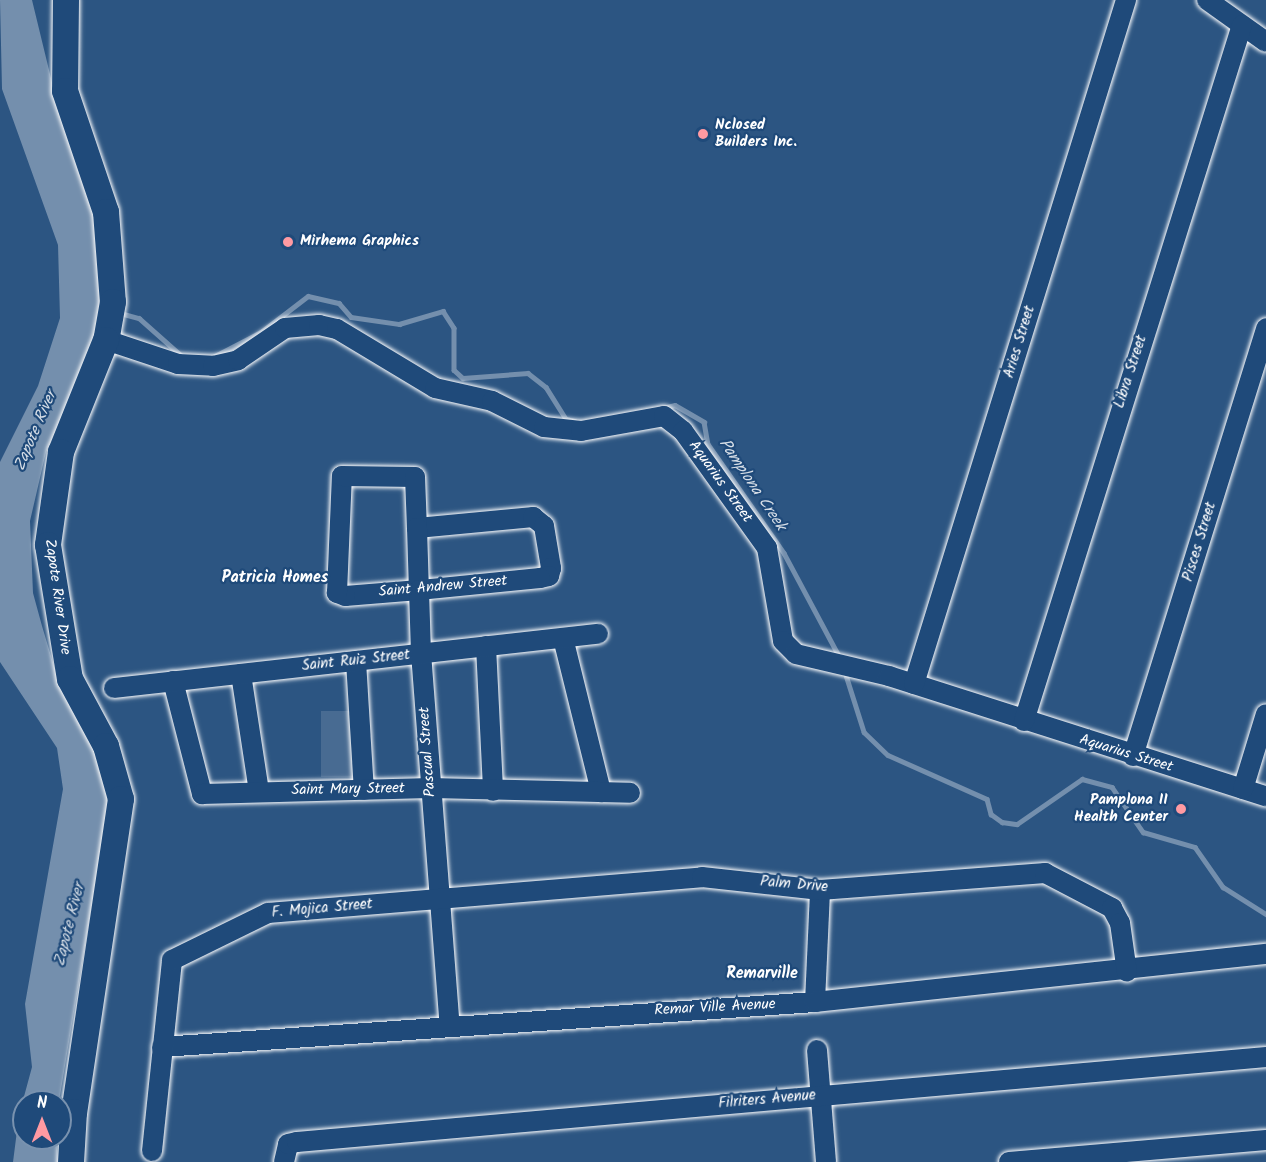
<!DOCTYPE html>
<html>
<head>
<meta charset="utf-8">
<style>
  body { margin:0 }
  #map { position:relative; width:1266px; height:1162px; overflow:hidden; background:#2c5582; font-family:Kalam,sans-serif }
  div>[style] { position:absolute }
  .green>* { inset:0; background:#486b92; transform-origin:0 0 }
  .water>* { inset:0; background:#748fad }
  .stream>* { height:4.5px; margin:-2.25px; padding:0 2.25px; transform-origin:2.25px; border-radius:2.25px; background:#748fad }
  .roads { filter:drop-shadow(0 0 2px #fff) drop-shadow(0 0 2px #fff) }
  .minor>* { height:20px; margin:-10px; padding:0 10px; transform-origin:10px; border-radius:10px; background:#1f4a7a }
  .major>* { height:26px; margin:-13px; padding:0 13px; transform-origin:13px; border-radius:13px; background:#1f4a7a }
  .dots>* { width:16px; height:16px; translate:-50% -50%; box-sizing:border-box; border:3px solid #1f4a7a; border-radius:50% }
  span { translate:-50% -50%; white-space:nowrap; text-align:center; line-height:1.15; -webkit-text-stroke:4.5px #1f4a7a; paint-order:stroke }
  .poi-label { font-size:15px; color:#fff; font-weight:700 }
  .left { translate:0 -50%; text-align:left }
  .right { translate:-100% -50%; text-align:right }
  .street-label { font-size:15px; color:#fff }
  .water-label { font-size:16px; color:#d5dde6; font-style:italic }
  .neighbourhood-label { font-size:16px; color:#fff; font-weight:700 }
  .north { position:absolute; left:12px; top:1090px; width:60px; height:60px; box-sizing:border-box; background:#1f4a7a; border:2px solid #7992af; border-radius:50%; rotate:0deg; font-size:16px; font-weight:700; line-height:24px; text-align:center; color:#fff }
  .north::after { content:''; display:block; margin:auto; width:21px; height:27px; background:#ff9aa2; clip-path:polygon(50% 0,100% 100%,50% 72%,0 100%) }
</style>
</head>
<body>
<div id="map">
  <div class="green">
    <div style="left:321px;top:711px;width:34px;height:66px"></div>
  </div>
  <div class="water">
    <div style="clip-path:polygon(0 0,32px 0,57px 103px,94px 201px,108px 296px,83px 372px,46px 452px,30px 521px,33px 593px,42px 626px,57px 676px,83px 718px,110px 795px,59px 1102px,24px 1102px,24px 1138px,56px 1138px,58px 1162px,13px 1162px,19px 1115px,32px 1067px,25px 1004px,63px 789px,57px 748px,0 662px,0 462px,38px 386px,60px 318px,58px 245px,2px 89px)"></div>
  </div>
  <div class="stream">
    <div style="left:120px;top:313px;width:20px;rotate:15deg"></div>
    <div style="left:139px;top:318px;width:57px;rotate:41.5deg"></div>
    <div style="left:211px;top:358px;width:56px;rotate:-27.5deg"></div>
    <div style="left:261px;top:332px;width:59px;rotate:-37.5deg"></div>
    <div style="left:308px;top:296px;width:32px;rotate:13deg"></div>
    <div style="left:339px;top:303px;width:18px;rotate:49deg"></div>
    <div style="left:351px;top:317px;width:49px;rotate:8.3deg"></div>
    <div style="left:399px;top:324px;width:46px;rotate:-16.5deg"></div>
    <div style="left:443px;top:311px;width:20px;rotate:57deg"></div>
    <div style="left:454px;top:328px;width:42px;rotate:90deg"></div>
    <div style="left:454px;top:370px;width:12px;rotate:42deg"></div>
    <div style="left:463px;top:378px;width:65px;rotate:-4.4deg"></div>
    <div style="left:528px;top:373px;width:23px;rotate:38deg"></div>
    <div style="left:546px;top:387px;width:38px;rotate:58deg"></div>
    <div style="left:566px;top:419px;width:9px;rotate:13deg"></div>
    <div style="left:663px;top:408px;width:12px;rotate:-14deg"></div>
    <div style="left:675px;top:405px;width:34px;rotate:30deg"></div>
    <div style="left:704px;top:422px;width:22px;rotate:80deg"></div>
    <div style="left:708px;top:444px;width:133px;rotate:55.1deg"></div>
    <div style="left:784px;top:553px;width:119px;rotate:61.9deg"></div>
    <div style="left:845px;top:672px;width:63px;rotate:72.4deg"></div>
    <div style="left:864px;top:732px;width:33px;rotate:44deg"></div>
    <div style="left:888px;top:755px;width:108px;rotate:24deg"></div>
    <div style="left:987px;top:799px;width:16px;rotate:75deg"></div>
    <div style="left:991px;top:814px;width:14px;rotate:36deg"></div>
    <div style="left:1002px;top:822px;width:15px;rotate:8deg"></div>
    <div style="left:1017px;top:824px;width:79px;rotate:-34.7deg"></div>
    <div style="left:1082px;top:779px;width:31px;rotate:15deg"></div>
    <div style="left:1112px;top:787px;width:55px;rotate:55.4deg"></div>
    <div style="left:1143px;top:832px;width:54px;rotate:16.1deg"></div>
    <div style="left:1195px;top:847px;width:49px;rotate:55deg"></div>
    <div style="left:1223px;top:887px;width:51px;rotate:32.1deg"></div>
  </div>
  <div class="roads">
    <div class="minor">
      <div style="left:1207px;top:0;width:72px;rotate:35.4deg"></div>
      <div style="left:106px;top:340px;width:76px;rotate:18.4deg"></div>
      <div style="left:178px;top:364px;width:35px;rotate:3deg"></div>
      <div style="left:213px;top:366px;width:26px;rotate:-13deg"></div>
      <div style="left:238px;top:360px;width:57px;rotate:-34.2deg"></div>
      <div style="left:285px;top:328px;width:34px;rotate:-5deg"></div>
      <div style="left:319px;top:325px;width:18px;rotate:13deg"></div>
      <div style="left:337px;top:329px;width:114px;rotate:31deg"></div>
      <div style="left:435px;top:388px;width:58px;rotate:12.8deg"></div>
      <div style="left:492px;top:401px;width:58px;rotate:26.6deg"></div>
      <div style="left:544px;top:427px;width:37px;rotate:6deg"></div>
      <div style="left:581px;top:431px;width:84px;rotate:-10.2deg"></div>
      <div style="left:664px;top:416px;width:24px;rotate:38deg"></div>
      <div style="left:683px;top:431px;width:144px;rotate:54.3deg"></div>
      <div style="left:767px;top:548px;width:94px;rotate:80.2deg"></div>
      <div style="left:783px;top:641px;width:18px;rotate:45deg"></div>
      <div style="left:796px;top:654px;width:96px;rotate:13.3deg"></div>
      <div style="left:889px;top:676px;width:396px;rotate:17.7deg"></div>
      <div style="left:417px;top:528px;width:117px;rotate:-5.4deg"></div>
      <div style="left:533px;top:517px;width:14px;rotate:39deg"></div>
      <div style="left:544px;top:526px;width:43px;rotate:80.5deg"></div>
      <div style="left:551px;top:568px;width:8px;rotate:104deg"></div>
      <div style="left:549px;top:576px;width:9px;rotate:167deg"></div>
      <div style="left:540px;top:578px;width:122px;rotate:174.3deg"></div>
      <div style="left:419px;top:590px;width:74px;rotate:175.4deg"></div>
      <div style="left:345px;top:596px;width:9px;rotate:-159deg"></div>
      <div style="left:337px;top:593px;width:117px;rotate:-87.6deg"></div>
      <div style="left:342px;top:476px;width:73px;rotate:0.8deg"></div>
      <div style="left:415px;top:477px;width:51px;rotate:87.8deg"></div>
      <div style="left:417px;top:528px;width:62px;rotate:88.2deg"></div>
      <div style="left:419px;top:590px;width:63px;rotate:88.2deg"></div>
      <div style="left:421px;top:653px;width:374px;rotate:85.6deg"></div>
      <div style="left:563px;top:638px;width:159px;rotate:76.1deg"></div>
      <div style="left:486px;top:646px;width:145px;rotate:87.2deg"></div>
      <div style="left:356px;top:661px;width:129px;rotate:86.5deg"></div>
      <div style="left:241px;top:674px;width:119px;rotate:81.3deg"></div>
      <div style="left:173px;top:681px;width:117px;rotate:75.6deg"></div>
      <div style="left:202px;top:794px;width:229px;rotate:-1.5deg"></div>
      <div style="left:431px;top:788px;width:199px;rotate:1.4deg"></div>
      <div style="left:914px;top:684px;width:716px;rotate:-72.78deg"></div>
      <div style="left:114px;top:688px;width:487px;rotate:-6.4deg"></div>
      <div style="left:1024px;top:721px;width:729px;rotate:-72.61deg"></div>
      <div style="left:1133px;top:756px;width:448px;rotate:-72.7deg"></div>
      <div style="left:1243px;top:789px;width:78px;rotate:-73deg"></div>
      <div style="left:815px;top:1002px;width:112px;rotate:-87.4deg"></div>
      <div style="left:162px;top:1047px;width:655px;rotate:-3.94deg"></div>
      <div style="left:815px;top:1002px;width:454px;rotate:-6.1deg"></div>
      <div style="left:817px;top:1050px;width:112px;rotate:85.4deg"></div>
      <div style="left:152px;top:1151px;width:192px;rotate:-84deg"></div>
      <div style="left:172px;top:960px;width:107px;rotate:-26.1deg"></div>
      <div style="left:268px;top:913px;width:435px;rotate:-4.7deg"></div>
      <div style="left:702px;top:877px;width:119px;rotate:6.3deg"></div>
      <div style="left:820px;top:890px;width:226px;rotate:-4.3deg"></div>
      <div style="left:1045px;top:873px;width:76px;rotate:27.6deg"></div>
      <div style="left:1112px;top:908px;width:17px;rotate:62deg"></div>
      <div style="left:1120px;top:923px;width:49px;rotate:81.9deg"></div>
      <div style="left:284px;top:1162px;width:18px;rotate:-77deg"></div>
      <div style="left:288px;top:1144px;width:9px;rotate:-13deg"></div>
      <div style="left:297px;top:1142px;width:973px;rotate:-5.01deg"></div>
      <div style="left:1009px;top:1162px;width:258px;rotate:-4.9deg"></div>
    </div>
    <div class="major">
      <div style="left:66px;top:0;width:91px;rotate:90.6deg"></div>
      <div style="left:65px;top:91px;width:128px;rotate:71.3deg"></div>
      <div style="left:106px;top:212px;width:90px;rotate:85.6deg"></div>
      <div style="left:113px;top:302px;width:39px;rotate:100deg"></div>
      <div style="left:106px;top:340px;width:121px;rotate:111.9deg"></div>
      <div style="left:61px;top:452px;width:94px;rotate:98deg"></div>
      <div style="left:48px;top:545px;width:136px;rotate:80.7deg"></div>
      <div style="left:70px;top:679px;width:76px;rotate:61.8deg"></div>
      <div style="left:106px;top:746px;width:55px;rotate:74.2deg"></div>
      <div style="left:121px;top:799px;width:317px;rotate:98.5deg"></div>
      <div style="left:74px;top:1112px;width:50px;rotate:93.4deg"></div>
    </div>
  </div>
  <div class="dots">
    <div style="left:703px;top:134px;background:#ff9aa2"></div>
    <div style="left:288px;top:242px;background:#ff9aa2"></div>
    <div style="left:1181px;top:809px;background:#ff9aa2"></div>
  </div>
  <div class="poi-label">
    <span class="left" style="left:715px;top:134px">Nclosed<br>Builders Inc.</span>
    <span class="left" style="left:300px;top:242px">Mirhema Graphics</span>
    <span class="right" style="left:1168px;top:809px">Pamplona II<br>Health Center</span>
  </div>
  <div class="street-label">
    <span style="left:1020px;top:342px;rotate:-73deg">Aries Street</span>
    <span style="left:1131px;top:372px;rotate:-72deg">Libra Street</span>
    <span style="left:720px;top:482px;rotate:54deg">Aquarius Street</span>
    <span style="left:1200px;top:542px;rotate:-73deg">Pisces Street</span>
    <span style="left:443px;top:587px;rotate:-5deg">Saint Andrew Street</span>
    <span style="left:57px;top:597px;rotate:82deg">Zapote River Drive</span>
    <span style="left:356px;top:661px;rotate:-6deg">Saint Ruiz Street</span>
    <span style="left:428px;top:752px;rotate:-94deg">Pascual Street</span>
    <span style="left:1126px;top:754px;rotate:17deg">Aquarius Street</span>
    <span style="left:348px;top:790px;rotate:-1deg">Saint Mary Street</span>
    <span style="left:794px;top:885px;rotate:5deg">Palm Drive</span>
    <span style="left:322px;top:909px;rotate:-5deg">F. Mojica Street</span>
    <span style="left:715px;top:1008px;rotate:-3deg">Remar Ville Avenue</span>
    <span style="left:767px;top:1100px;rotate:-5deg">Filriters Avenue</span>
  </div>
  <div class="water-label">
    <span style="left:36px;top:431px;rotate:-67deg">Zapote River</span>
    <span style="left:752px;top:485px;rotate:56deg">Pamplona Creek</span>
    <span style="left:70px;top:925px;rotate:-76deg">Zapote River</span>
  </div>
  <div class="neighbourhood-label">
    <span style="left:275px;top:578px">Patricia Homes</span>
    <span style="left:762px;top:974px">Remarville</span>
  </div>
  <div class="north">N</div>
</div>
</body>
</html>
